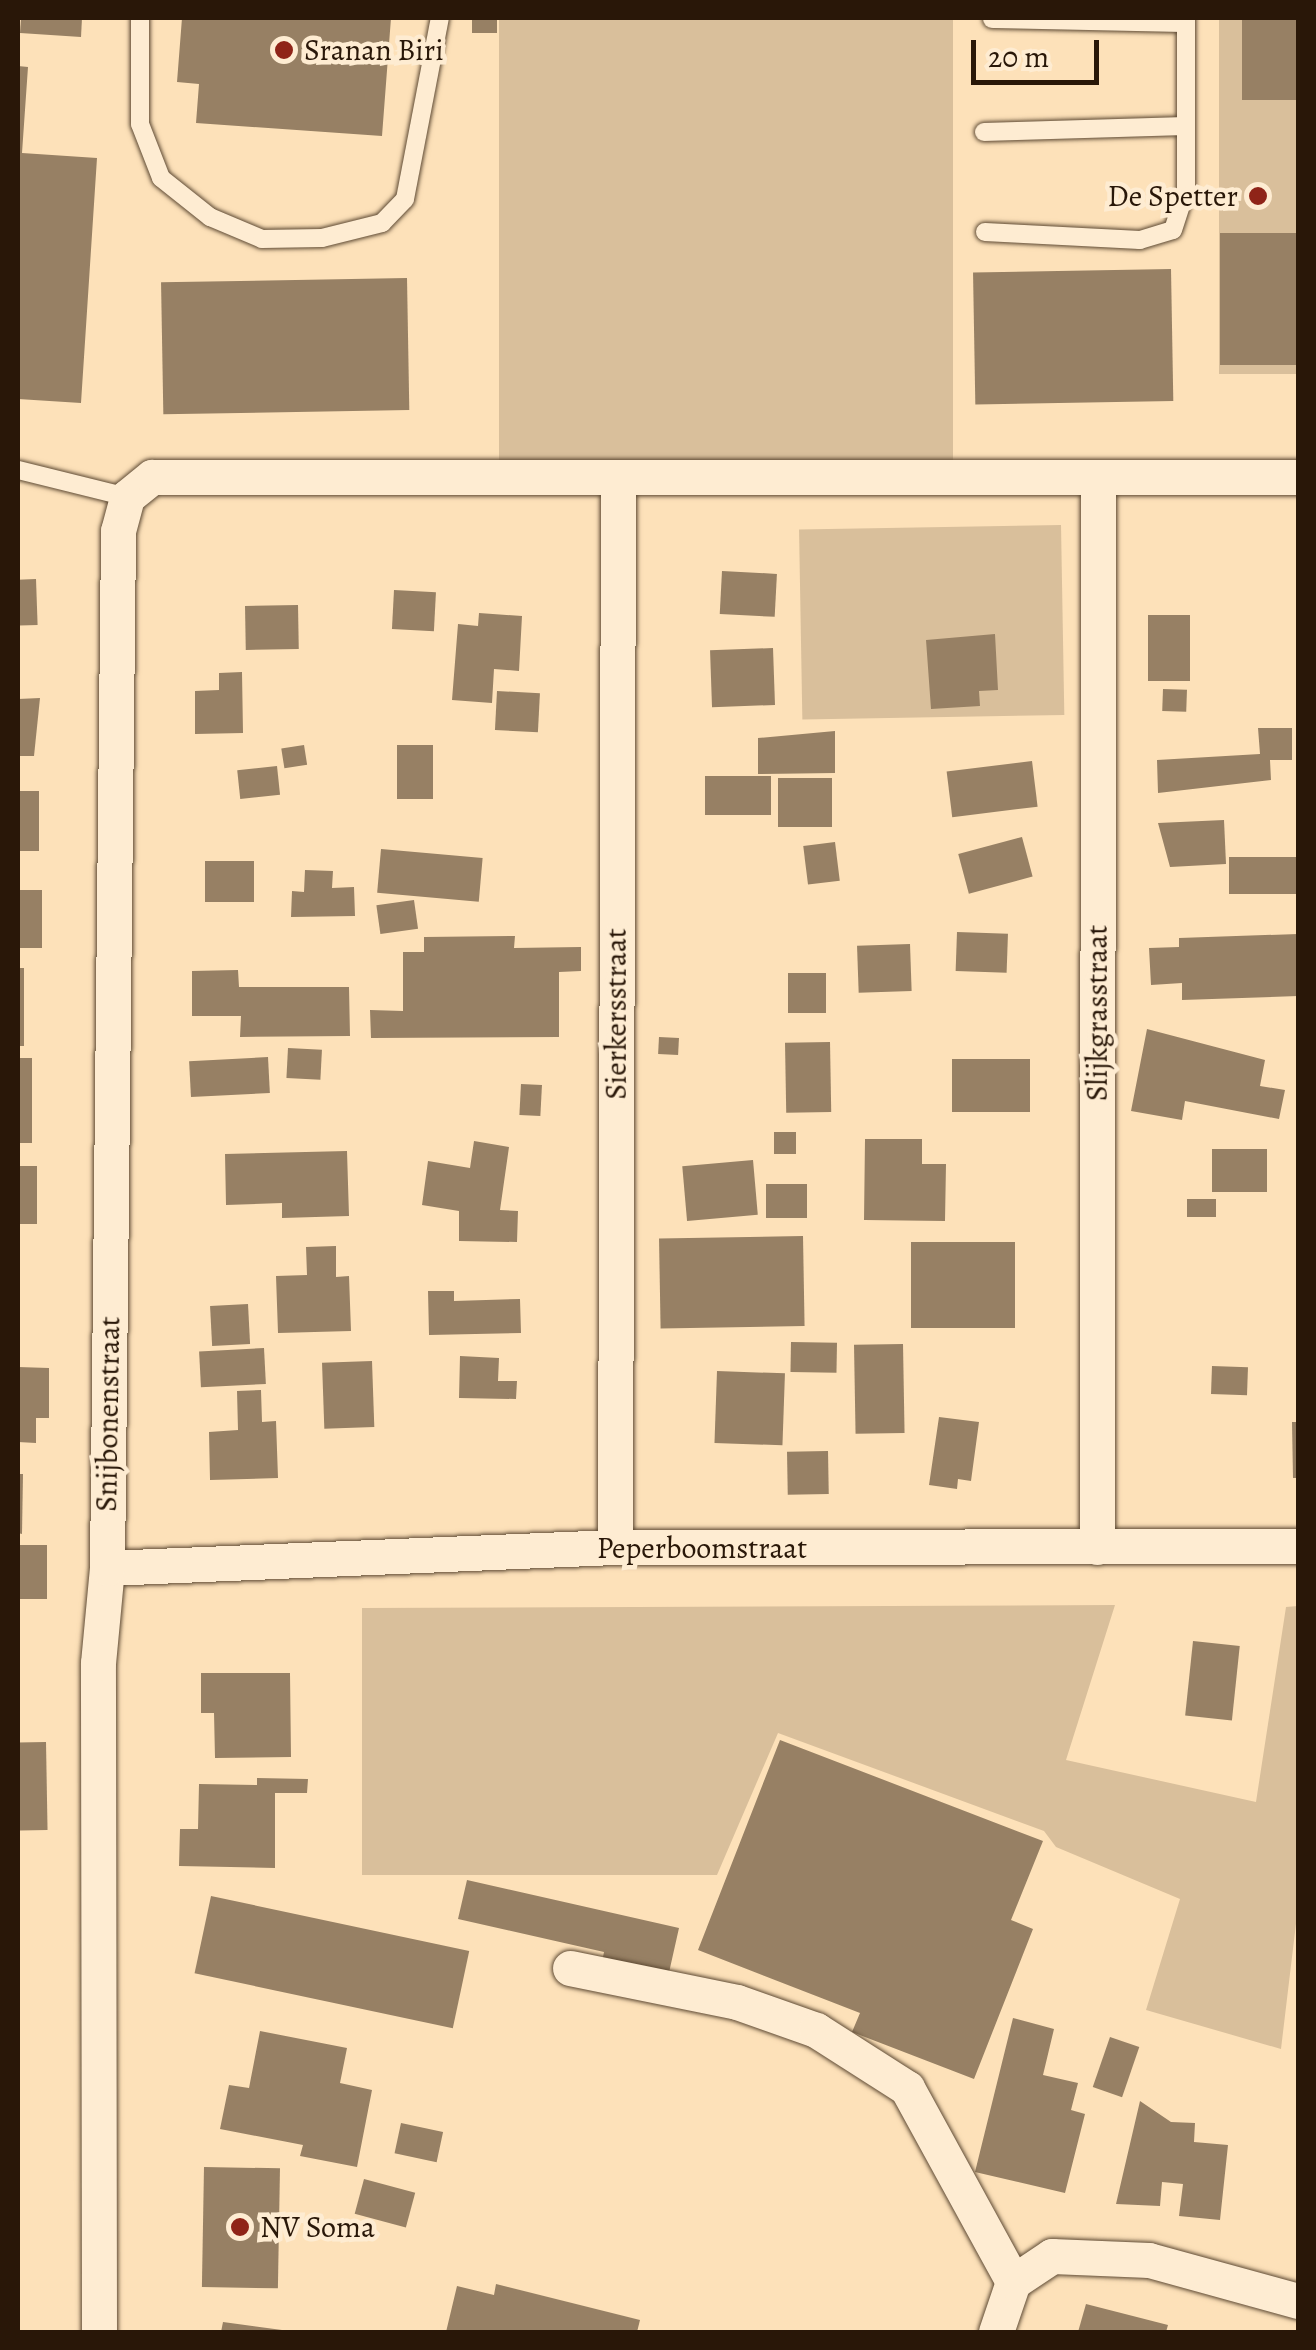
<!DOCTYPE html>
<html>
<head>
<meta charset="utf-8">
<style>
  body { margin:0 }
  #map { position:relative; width:1316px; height:2350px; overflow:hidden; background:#fde1b9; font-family:Alegreya,serif }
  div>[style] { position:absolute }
  .green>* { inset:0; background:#d9bf9b; transform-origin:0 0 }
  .building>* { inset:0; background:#978064; transform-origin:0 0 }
  .roads { filter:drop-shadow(0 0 2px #5e4a34) drop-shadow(0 0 2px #5e4a34) }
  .lane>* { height:18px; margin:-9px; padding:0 9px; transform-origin:9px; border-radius:9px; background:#feecd2 }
  .street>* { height:35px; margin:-17.5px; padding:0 17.5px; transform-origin:17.5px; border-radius:17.5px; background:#feecd2 }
  .dots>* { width:28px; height:28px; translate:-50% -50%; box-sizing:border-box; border:5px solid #feecd2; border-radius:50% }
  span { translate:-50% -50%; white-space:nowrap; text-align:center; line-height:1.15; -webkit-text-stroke:9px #feecd2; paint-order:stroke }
  .poi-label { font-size:30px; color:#291708 }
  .left { translate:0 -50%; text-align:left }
  .right { translate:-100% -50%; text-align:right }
  .street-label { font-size:30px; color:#291708 }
  .frame { position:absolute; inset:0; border:20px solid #291708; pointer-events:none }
  .scale { position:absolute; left:971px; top:40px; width:128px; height:45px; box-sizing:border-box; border:5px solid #291708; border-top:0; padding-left:12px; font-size:30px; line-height:35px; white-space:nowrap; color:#291708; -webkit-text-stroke:8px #feecd2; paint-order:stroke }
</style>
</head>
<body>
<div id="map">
  <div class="green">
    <div style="left:499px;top:18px;width:454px;height:446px"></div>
    <div style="left:1219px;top:18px;width:79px;height:356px"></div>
    <div style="left:1061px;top:525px;width:190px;height:262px;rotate:89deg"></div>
    <div style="clip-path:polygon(1115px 1605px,1066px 1760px,1256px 1802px,1286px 1607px,1298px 1606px,1298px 1907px,1281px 2049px,1146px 2010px,1180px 1899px,1056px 1847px,1044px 1831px,778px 1733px,717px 1875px,362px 1875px,362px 1608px)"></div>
  </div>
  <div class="building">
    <div style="clip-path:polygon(21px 18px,82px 18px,81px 37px,20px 33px)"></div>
    <div style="clip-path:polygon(182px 18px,391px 18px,382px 136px,196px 123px,199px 84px,177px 82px)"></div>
    <div style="left:472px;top:18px;width:25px;height:15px"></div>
    <div style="left:1242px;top:18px;width:56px;height:82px"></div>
    <div style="clip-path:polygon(18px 66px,28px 67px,22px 153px,97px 158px,81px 403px,18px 399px)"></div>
    <div style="left:1298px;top:233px;width:132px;height:78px;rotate:90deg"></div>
    <div style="left:1171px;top:269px;width:132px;height:198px;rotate:89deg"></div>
    <div style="left:407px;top:278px;width:132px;height:246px;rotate:89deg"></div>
    <div style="left:722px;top:571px;width:55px;height:43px;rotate:3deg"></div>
    <div style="left:36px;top:579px;width:46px;height:18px;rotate:88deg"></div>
    <div style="left:394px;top:590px;width:42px;height:39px;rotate:3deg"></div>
    <div style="left:298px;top:605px;width:44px;height:53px;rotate:89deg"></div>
    <div style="clip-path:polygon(479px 613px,522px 616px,519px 671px,494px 669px,492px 703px,452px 700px,458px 624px,478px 626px)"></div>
    <div style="left:1148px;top:615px;width:42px;height:66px"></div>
    <div style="clip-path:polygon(995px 634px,998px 690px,979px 691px,980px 706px,931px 709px,926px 640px)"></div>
    <div style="left:773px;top:648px;width:57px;height:63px;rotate:88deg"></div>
    <div style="clip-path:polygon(242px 672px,243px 733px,195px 734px,195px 691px,219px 690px,219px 673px)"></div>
    <div style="left:1163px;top:689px;width:24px;height:22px;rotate:2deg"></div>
    <div style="left:497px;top:691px;width:43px;height:39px;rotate:3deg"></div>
    <div style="clip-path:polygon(40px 698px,34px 756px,18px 756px,18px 699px)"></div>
    <div style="clip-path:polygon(1258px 728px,1292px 728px,1292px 760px,1270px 760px,1271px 780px,1158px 793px,1157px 760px,1260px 754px)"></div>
    <div style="clip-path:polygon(835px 731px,835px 773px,758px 774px,758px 738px)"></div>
    <div style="left:304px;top:745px;width:20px;height:23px;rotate:81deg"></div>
    <div style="left:397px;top:745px;width:36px;height:54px"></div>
    <div style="left:1032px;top:761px;width:46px;height:86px;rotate:83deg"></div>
    <div style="left:277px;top:766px;width:29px;height:40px;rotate:84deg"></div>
    <div style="left:771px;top:776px;width:39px;height:66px;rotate:90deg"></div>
    <div style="left:778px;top:778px;width:54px;height:49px"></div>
    <div style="left:18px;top:791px;width:21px;height:60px"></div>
    <div style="clip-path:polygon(1224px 820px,1226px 864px,1170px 867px,1158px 823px)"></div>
    <div style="left:1022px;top:837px;width:41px;height:66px;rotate:75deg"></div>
    <div style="left:835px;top:842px;width:39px;height:32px;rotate:83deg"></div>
    <div style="left:381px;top:849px;width:102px;height:44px;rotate:5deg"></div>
    <div style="left:1298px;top:857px;width:37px;height:69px;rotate:90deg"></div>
    <div style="left:205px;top:861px;width:49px;height:41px"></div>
    <div style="clip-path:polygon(305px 870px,333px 871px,332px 888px,354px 887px,355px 916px,291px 917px,292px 891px,304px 892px)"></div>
    <div style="left:18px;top:890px;width:24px;height:58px"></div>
    <div style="left:414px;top:900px;width:29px;height:38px;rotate:82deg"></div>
    <div style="left:957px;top:932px;width:51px;height:39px;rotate:2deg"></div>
    <div style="clip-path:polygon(1298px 934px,1298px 996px,1182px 1000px,1182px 983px,1151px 985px,1149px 948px,1179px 947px,1179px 938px)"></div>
    <div style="clip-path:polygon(515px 936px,514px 948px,581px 947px,581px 971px,559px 972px,559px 1037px,371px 1038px,370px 1010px,403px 1011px,403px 952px,424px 952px,424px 937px)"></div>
    <div style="left:910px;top:944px;width:47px;height:53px;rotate:88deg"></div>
    <div style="left:18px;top:968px;width:6px;height:78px"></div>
    <div style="clip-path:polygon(238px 970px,239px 987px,349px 987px,350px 1036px,240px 1037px,241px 1016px,192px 1016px,192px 971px)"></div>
    <div style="left:788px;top:973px;width:38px;height:40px"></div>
    <div style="clip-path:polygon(1147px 1029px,1265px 1060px,1260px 1086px,1285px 1090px,1279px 1119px,1185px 1101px,1182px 1120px,1131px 1111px)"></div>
    <div style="left:659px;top:1037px;width:20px;height:17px;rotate:3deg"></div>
    <div style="left:830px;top:1042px;width:70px;height:45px;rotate:89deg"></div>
    <div style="left:288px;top:1048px;width:34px;height:30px;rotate:3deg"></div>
    <div style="left:268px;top:1057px;width:36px;height:79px;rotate:87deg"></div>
    <div style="left:18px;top:1058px;width:14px;height:85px"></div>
    <div style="left:1030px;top:1059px;width:53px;height:78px;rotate:90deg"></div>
    <div style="left:521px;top:1084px;width:21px;height:31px;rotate:3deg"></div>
    <div style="left:774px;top:1132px;width:22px;height:22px"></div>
    <div style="clip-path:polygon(865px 1139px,922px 1139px,922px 1164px,946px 1164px,945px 1221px,864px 1220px)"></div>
    <div style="clip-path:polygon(474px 1141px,509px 1147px,500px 1210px,518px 1211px,517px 1242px,459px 1241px,459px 1211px,422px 1205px,428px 1161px,470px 1168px)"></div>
    <div style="left:1212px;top:1149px;width:55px;height:43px"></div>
    <div style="clip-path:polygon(347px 1151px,349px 1216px,282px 1218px,282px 1203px,226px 1205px,225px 1154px)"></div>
    <div style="left:753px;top:1160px;width:55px;height:71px;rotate:85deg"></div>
    <div style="left:18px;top:1166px;width:19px;height:58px"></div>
    <div style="left:807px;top:1184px;width:34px;height:41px;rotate:90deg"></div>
    <div style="left:1187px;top:1199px;width:29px;height:18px"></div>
    <div style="left:803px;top:1236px;width:90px;height:144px;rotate:89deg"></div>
    <div style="left:1015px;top:1242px;width:86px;height:104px;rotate:90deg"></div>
    <div style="clip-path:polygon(336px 1246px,336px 1277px,349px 1276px,351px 1331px,278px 1333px,276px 1276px,307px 1275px,306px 1247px)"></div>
    <div style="clip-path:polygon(428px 1291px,454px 1291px,454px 1301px,520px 1299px,521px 1333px,429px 1335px)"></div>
    <div style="left:248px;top:1304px;width:40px;height:38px;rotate:87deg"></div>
    <div style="left:791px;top:1342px;width:46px;height:30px;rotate:1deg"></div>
    <div style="left:903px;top:1344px;width:89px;height:49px;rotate:89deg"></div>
    <div style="left:264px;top:1348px;width:36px;height:65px;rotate:87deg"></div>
    <div style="clip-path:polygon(460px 1356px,499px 1358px,498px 1381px,517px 1381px,516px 1399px,459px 1398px)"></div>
    <div style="left:372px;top:1361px;width:66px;height:50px;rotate:88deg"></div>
    <div style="left:1212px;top:1366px;width:36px;height:28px;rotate:2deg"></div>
    <div style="clip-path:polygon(18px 1367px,49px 1368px,49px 1418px,36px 1418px,36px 1443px,18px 1442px)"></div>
    <div style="left:717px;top:1371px;width:68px;height:72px;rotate:2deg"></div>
    <div style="clip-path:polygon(261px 1390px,262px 1422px,276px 1421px,278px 1478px,210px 1480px,209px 1432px,238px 1430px,237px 1391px)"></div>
    <div style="clip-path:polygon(939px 1417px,979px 1422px,971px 1481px,958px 1479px,957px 1489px,929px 1485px)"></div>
    <div style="clip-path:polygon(1292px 1422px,1298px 1422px,1298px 1478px,1293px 1478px)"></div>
    <div style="left:828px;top:1451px;width:43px;height:41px;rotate:89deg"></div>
    <div style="clip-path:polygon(18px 1474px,23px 1474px,22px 1534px,18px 1533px)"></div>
    <div style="left:18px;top:1545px;width:29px;height:54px"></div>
    <div style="left:1193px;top:1641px;width:47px;height:75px;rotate:6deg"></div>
    <div style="clip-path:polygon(201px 1673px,290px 1673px,291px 1757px,215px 1758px,214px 1713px,201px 1713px)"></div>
    <div style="clip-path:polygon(780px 1740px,1043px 1841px,1011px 1920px,1033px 1929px,974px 2079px,852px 2032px,860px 2013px,698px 1950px)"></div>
    <div style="left:46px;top:1742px;width:88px;height:28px;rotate:89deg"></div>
    <div style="clip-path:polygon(257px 1778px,308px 1779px,307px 1793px,275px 1793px,275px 1868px,179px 1866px,180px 1829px,198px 1829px,199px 1784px,257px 1785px)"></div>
    <div style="clip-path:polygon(467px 1880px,679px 1928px,668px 1977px,602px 1962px,604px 1952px,458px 1919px)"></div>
    <div style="left:211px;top:1896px;width:264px;height:79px;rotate:12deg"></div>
    <div style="clip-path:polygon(1013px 2018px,1054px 2029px,1043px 2075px,1078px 2083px,1071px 2110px,1085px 2114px,1065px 2193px,975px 2172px)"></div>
    <div style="clip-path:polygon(260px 2031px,347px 2048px,340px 2083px,372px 2090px,357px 2167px,300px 2156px,303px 2145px,220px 2129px,229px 2085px,249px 2088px)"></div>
    <div style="left:1110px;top:2037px;width:31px;height:53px;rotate:19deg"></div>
    <div style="clip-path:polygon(1140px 2101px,1171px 2122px,1195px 2123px,1194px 2142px,1228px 2145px,1220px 2220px,1179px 2216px,1183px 2184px,1162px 2182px,1160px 2206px,1116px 2204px)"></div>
    <div style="left:401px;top:2123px;width:43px;height:31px;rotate:12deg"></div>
    <div style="left:204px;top:2167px;width:76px;height:120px;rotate:1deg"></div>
    <div style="left:364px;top:2179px;width:53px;height:36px;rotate:15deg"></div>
    <div style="clip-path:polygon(496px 2284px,640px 2320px,637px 2332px,446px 2332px,457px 2286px,494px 2295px)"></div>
    <div style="clip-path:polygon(1086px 2304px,1168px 2325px,1166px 2332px,1078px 2332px)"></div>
    <div style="clip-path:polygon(223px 2322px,282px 2330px,282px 2332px,221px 2332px)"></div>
  </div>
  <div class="roads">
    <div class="lane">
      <div style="left:140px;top:18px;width:106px;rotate:90deg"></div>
      <div style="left:140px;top:124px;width:58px;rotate:68.7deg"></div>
      <div style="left:161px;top:178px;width:63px;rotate:38.5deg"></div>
      <div style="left:210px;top:217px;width:56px;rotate:22.9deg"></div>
      <div style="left:262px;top:239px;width:60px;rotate:-1deg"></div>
      <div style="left:322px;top:238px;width:62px;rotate:-14deg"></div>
      <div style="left:382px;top:223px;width:33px;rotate:-46deg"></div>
      <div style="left:405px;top:199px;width:184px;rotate:-79.1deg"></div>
      <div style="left:992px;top:19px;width:194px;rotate:1.2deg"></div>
      <div style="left:984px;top:132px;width:201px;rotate:-1.7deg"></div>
      <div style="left:985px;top:232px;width:155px;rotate:3deg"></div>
      <div style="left:1140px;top:240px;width:34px;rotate:-17deg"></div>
      <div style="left:1173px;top:230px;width:42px;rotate:-72deg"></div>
      <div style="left:1186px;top:190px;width:172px;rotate:-90deg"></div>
      <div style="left:18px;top:470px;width:112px;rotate:13.9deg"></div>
    </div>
    <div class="street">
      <div style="left:615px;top:1547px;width:1066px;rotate:-89.84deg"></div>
      <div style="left:1097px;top:1547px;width:1068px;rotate:-89.95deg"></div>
      <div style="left:107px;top:1568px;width:508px;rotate:-2.37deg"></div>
      <div style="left:615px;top:1547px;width:683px;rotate:-0.08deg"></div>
      <div style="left:570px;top:1968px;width:170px;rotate:11.5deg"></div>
      <div style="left:737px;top:2002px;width:84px;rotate:19.5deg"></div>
      <div style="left:816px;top:2030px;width:108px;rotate:32.5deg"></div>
      <div style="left:907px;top:2088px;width:221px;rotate:61.3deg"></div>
      <div style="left:1013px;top:2282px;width:53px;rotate:108.8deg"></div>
      <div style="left:1013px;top:2282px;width:47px;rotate:-33.7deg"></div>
      <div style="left:1052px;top:2256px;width:97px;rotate:2.4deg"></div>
      <div style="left:1149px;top:2260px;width:155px;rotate:15.4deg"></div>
      <div style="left:99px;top:2332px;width:669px;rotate:-90.09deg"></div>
      <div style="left:98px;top:1663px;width:95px;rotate:-84.6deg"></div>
      <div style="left:107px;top:1568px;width:1037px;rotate:-89.39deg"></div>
      <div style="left:118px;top:531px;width:35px;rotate:-75deg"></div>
      <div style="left:127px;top:497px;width:32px;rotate:-39deg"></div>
      <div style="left:152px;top:477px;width:1146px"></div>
    </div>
  </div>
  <div class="dots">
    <div style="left:284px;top:50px;background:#8f2418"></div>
    <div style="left:1258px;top:196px;background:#8f2418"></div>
    <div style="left:240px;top:2227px;background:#8f2418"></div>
  </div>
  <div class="poi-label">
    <span class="left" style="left:304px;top:50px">Sranan Biri</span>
    <span class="right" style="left:1238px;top:196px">De Spetter</span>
    <span class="left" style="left:260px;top:2227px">NV Soma</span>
  </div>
  <div class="street-label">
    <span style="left:1097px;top:1013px;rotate:-90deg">Slijkgrasstraat</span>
    <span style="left:616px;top:1014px;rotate:-90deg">Sierkersstraat</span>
    <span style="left:108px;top:1414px;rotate:-89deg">Snijbonenstraat</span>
    <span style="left:702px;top:1548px">Peperboomstraat</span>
  </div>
  <div class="frame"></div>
  <div class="scale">20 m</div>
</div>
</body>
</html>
